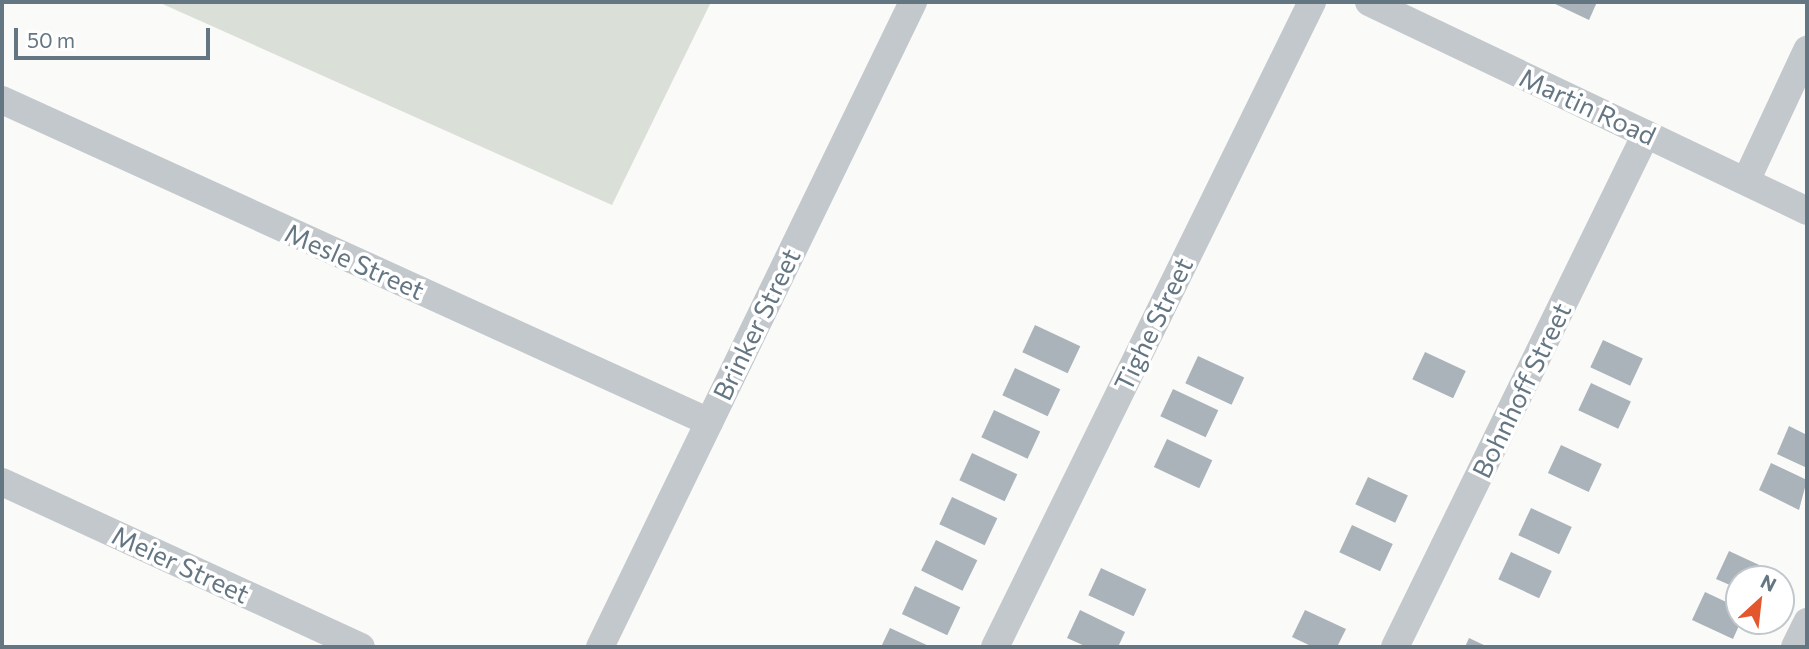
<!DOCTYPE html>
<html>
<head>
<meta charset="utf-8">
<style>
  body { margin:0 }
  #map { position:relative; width:1809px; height:649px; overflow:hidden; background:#fafaf8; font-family:Commissioner,sans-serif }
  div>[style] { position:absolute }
  .green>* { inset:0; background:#dadfd7 }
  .building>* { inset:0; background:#aab3b9; transform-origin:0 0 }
  .minor>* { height:28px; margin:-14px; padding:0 14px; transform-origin:14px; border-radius:14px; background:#c3c8cc }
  span { translate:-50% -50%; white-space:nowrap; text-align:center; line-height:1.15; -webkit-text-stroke:7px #fff; paint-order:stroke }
  .street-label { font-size:26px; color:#657683 }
  .frame { position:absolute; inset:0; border:4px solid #657683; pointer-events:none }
  .north { position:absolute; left:1725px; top:565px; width:70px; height:70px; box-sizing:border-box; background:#fff; border:2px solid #c1c8cd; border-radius:50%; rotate:27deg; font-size:19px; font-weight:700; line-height:28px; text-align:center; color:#657683 }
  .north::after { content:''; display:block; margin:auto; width:24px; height:32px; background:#e4572e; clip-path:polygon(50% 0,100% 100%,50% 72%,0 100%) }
  .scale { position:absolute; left:14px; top:28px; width:196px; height:32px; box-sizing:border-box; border:4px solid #657683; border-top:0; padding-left:9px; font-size:21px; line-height:24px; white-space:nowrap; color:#657683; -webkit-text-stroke:5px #fff; paint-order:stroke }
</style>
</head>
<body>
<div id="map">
  <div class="green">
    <div style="clip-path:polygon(158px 2px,711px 2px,612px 205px)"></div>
  </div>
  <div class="building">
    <div style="clip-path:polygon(1551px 2px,1597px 2px,1589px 20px)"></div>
    <div style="left:1035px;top:325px;width:50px;height:30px;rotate:25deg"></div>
    <div style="left:1603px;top:340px;width:44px;height:30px;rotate:25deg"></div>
    <div style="left:1425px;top:352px;width:45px;height:30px;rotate:25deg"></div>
    <div style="left:1198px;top:356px;width:51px;height:30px;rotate:25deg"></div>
    <div style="left:1015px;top:368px;width:50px;height:30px;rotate:25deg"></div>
    <div style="left:1591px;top:383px;width:44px;height:30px;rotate:25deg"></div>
    <div style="left:1173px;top:389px;width:50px;height:30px;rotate:25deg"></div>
    <div style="left:994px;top:410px;width:51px;height:30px;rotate:25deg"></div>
    <div style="clip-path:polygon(1789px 426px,1807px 435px,1807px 468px,1777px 454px)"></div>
    <div style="left:1167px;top:439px;width:50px;height:31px;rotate:25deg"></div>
    <div style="left:1561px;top:445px;width:45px;height:31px;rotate:25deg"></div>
    <div style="left:972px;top:453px;width:50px;height:30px;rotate:25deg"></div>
    <div style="clip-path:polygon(1771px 463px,1807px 480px,1799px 510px,1759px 490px)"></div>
    <div style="left:1368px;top:477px;width:44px;height:30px;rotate:25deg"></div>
    <div style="left:952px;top:497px;width:50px;height:30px;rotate:25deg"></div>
    <div style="left:1531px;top:508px;width:45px;height:30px;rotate:25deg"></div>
    <div style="left:1352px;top:525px;width:45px;height:30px;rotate:25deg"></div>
    <div style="left:936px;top:540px;width:46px;height:34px;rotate:26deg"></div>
    <div style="clip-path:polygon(1729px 551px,1770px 570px,1766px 579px,1739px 579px,1739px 589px,1716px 579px)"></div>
    <div style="left:1511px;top:552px;width:45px;height:30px;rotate:25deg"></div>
    <div style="left:1101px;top:568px;width:50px;height:30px;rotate:25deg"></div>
    <div style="left:915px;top:586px;width:50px;height:31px;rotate:25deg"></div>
    <div style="clip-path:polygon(1705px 592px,1739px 608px,1741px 621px,1733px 639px,1692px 620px)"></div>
    <div style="clip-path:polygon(1080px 610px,1125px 632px,1118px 647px,1087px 647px,1067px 638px)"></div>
    <div style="clip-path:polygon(1305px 610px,1346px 629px,1337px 647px,1313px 647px,1292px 637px)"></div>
    <div style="clip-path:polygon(890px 628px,931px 647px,881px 647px)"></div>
    <div style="clip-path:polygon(1469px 638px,1488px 647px,1465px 647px)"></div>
  </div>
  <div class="minor">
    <div style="left:1369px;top:2px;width:485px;rotate:25.5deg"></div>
    <div style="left:2px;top:100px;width:777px;rotate:24.49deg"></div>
    <div style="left:1746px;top:181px;width:145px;rotate:-65deg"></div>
    <div style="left:2px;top:482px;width:395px;rotate:24.7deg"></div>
    <div style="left:600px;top:647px;width:717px;rotate:-64.11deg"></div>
    <div style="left:995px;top:647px;width:719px;rotate:-63.83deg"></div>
    <div style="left:1395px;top:647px;width:571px;rotate:-63.93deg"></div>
    <div style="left:1795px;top:647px;width:28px;rotate:-64deg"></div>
  </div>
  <div class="street-label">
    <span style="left:1588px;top:106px;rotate:25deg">Martin Road</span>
    <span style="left:355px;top:261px;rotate:24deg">Mesle Street</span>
    <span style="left:756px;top:324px;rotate:-64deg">Brinker Street</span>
    <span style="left:1153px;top:324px;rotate:-64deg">Tighe Street</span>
    <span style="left:1521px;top:390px;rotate:-64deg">Bohnhoff Street</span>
    <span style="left:181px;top:564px;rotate:25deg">Meier Street</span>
  </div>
  <div class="frame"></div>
  <div class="north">N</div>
  <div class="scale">50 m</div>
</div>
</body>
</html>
